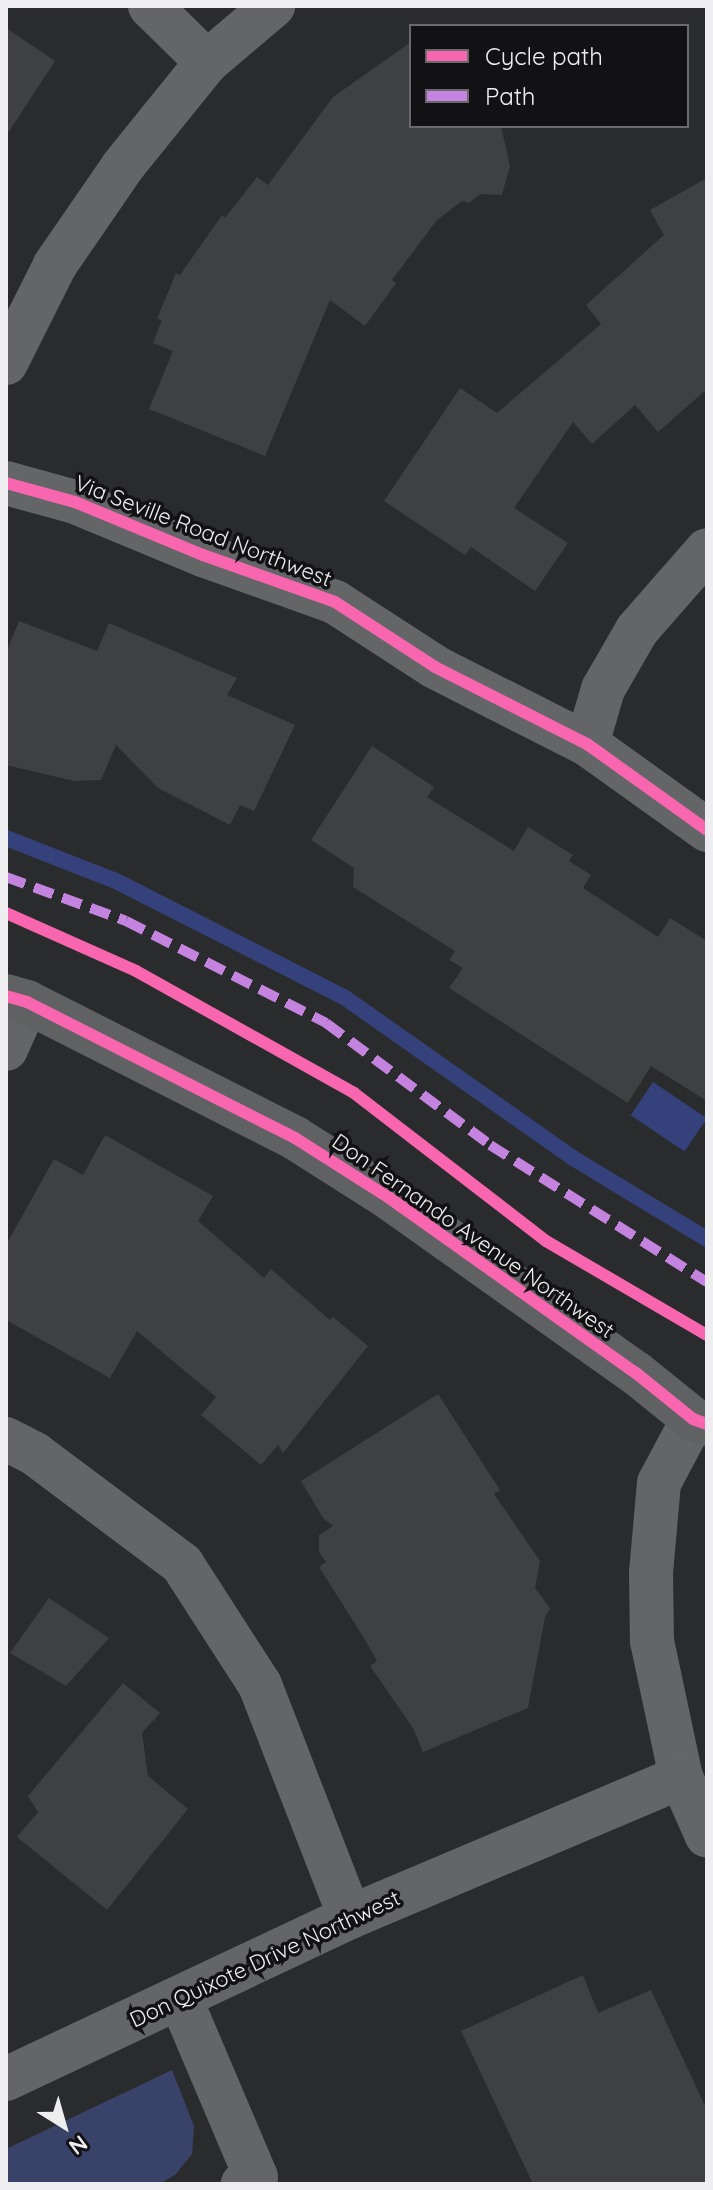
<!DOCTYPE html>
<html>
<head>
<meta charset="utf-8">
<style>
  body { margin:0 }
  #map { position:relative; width:713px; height:2190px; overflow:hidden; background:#2a2b2c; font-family:Quicksand,sans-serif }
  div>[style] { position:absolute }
  .green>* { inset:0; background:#394369 }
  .water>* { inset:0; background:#34417a; transform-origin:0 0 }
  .stream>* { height:16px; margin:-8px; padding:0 8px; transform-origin:8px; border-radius:8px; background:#34417a }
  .building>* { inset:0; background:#3f4041 }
  .street>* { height:44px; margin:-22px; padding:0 22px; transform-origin:22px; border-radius:22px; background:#646566 }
  .secondary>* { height:44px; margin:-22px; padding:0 22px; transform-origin:22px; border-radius:22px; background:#606163 }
  .quiet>* { height:10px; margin-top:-5px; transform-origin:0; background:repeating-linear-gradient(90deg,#c483df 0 20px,transparent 0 30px) }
  .cycleway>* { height:12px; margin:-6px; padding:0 6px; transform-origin:6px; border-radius:6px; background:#f766af }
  span { translate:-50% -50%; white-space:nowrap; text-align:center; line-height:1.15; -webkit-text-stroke:7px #121214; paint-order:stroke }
  .street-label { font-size:22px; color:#eeeef0 }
  .frame { position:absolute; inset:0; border:8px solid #eeeef0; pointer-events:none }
  .legend { position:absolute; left:409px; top:24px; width:280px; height:104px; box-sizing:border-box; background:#121214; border:2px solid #6a6a6c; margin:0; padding:10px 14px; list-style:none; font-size:24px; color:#eeeef0 }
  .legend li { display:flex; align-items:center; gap:16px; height:40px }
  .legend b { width:40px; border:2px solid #6a6a6c }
  .north { position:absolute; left:24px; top:2086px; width:80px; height:80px; -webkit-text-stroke:6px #121214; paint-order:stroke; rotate:143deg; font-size:22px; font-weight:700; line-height:32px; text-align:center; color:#eeeef0 }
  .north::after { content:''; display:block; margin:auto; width:28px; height:36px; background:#eeeef0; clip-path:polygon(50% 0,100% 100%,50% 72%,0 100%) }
</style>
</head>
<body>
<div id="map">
  <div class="green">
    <div style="clip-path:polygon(172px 2070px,194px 2126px,192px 2154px,175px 2175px,159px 2184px,6px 2184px,6px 2149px)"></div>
  </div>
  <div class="water">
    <div style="left:653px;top:1082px;width:65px;height:40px;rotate:34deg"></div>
  </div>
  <div class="stream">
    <div style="left:6px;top:838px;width:120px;rotate:21.4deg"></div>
    <div style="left:118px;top:882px;width:254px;rotate:27deg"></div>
    <div style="left:344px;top:997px;width:280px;rotate:35.1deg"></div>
    <div style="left:573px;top:1158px;width:157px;rotate:31.2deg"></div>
  </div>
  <div class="building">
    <div style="clip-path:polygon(6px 28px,55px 61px,6px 136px)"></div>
    <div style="clip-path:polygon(411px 42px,411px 126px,501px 126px,510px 166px,502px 195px,480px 194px,469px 203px,462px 201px,437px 220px,392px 280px,396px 283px,365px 326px,330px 300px,265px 456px,149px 409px,173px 351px,153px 343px,162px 320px,157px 319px,176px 273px,180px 275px,222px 215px,225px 218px,257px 177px,268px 185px,333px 97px)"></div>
    <div style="clip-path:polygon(707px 178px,707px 389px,658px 432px,635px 405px,592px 444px,573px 422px,514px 508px,568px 543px,535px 591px,471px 547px,465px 555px,384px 501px,460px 388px,497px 413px,601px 324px,586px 305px,664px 235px,650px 210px)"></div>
    <div style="clip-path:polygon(19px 621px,97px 651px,109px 623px,237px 678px,227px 695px,295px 725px,254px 811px,240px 805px,230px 825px,158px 788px,116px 745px,101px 780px,74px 781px,6px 765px,6px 653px)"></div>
    <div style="clip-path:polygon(372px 746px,434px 787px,427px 797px,514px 851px,528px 827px,573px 855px,569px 861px,591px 875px,583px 888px,658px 937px,670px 918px,707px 941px,707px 1101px,651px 1066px,628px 1103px,449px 988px,463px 968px,449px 960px,455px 951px,353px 887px,354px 868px,311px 840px)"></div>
    <div style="clip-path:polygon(105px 1135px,213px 1196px,198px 1221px,264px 1278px,271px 1269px,330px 1320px,333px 1317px,368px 1346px,283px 1453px,278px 1445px,261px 1465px,201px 1415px,216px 1397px,137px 1331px,110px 1378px,6px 1320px,6px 1245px,54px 1159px,83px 1175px)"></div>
    <div style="clip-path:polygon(438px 1394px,500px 1490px,494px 1494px,540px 1561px,535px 1588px,550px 1608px,545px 1617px,528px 1708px,423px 1752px,413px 1728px,370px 1666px,377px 1661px,364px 1638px,319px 1567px,326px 1562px,319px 1552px,319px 1535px,333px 1526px,323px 1518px,301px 1481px)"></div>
    <div style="clip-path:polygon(49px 1598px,109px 1638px,66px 1686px,10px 1653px)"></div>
    <div style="clip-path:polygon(123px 1683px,160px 1713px,142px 1733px,148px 1776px,188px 1809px,107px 1910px,17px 1837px,38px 1812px,28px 1796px)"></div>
    <div style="clip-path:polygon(583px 1975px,598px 2013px,651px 1990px,707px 2110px,707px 2184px,533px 2184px,461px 2031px)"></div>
  </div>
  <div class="street">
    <div style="left:150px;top:6px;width:80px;rotate:44.5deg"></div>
    <div style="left:6px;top:363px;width:110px;rotate:-63.4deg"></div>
    <div style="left:55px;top:265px;width:120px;rotate:-55.5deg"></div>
    <div style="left:123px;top:166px;width:134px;rotate:-51.1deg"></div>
    <div style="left:207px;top:62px;width:87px;rotate:-40.3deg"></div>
    <div style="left:6px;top:483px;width:72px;rotate:15.4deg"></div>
    <div style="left:75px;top:502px;width:139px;rotate:22.5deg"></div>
    <div style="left:203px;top:555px;width:140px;rotate:19.6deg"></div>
    <div style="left:335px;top:602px;width:119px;rotate:33deg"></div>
    <div style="left:435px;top:667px;width:170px;rotate:26.9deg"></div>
    <div style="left:587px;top:744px;width:148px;rotate:35.6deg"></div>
    <div style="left:587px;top:744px;width:57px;rotate:-73.8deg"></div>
    <div style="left:603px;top:689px;width:68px;rotate:-60deg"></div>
    <div style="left:637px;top:630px;width:106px;rotate:-48.8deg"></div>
    <div style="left:6px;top:1049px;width:51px;rotate:-65.9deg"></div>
    <div style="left:693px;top:1419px;width:72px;rotate:118deg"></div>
    <div style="left:659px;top:1483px;width:89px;rotate:95.1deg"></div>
    <div style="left:651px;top:1572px;width:69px;rotate:89.2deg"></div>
    <div style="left:652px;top:1641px;width:139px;rotate:78deg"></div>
    <div style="left:681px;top:1777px;width:64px;rotate:66.2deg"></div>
    <div style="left:6px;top:1439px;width:33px;rotate:27deg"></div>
    <div style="left:35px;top:1454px;width:184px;rotate:36.8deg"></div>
    <div style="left:182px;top:1564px;width:144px;rotate:57.2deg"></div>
    <div style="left:260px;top:1685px;width:249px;rotate:68.8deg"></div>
    <div style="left:180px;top:1998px;width:194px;rotate:67deg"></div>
    <div style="left:256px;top:2177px;width:15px;rotate:152deg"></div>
    <div style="left:6px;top:2079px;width:380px;rotate:-25.2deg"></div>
    <div style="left:350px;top:1917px;width:359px;rotate:-22.9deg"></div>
  </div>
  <div class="secondary">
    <div style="left:6px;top:996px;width:22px;rotate:16deg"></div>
    <div style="left:27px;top:1002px;width:301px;rotate:26.9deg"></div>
    <div style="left:295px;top:1138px;width:110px;rotate:32.4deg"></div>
    <div style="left:388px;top:1197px;width:304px;rotate:35.4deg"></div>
    <div style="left:636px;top:1373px;width:73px;rotate:38.9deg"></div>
    <div style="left:693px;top:1419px;width:15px;rotate:20deg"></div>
  </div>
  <div class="quiet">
    <div style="left:6px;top:877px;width:128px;rotate:20.1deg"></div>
    <div style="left:126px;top:921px;width:225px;rotate:27deg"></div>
    <div style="left:326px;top:1023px;width:204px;rotate:36.6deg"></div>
    <div style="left:490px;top:1145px;width:257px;rotate:32.3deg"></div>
  </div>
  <div class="cycleway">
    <div style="left:6px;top:483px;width:72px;rotate:15.4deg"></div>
    <div style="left:75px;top:502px;width:139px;rotate:22.5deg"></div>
    <div style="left:203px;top:555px;width:140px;rotate:19.6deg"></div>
    <div style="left:335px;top:602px;width:119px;rotate:33deg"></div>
    <div style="left:435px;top:667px;width:170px;rotate:26.9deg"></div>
    <div style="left:587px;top:744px;width:148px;rotate:35.6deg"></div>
    <div style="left:6px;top:913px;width:142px;rotate:24deg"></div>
    <div style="left:136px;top:971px;width:250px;rotate:29.2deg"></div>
    <div style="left:354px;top:1093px;width:242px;rotate:37.6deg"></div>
    <div style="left:546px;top:1241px;width:186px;rotate:30.3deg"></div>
    <div style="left:6px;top:996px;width:22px;rotate:16deg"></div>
    <div style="left:27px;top:1002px;width:301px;rotate:26.9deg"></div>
    <div style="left:295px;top:1138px;width:110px;rotate:32.4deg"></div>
    <div style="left:388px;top:1197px;width:304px;rotate:35.4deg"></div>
    <div style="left:636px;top:1373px;width:73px;rotate:38.9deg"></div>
    <div style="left:693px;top:1419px;width:15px;rotate:20deg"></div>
  </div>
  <div class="street-label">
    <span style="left:203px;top:531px;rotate:21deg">Via Seville Road Northwest</span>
    <span style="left:473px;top:1236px;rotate:35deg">Don Fernando Avenue Northwest</span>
    <span style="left:265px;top:1959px;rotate:-25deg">Don Quixote Drive Northwest</span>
  </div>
  <div class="frame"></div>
  <ul class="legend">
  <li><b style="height:10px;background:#f766af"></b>Cycle path</li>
  <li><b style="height:10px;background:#c483df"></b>Path</li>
  </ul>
  <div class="north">N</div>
</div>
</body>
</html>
